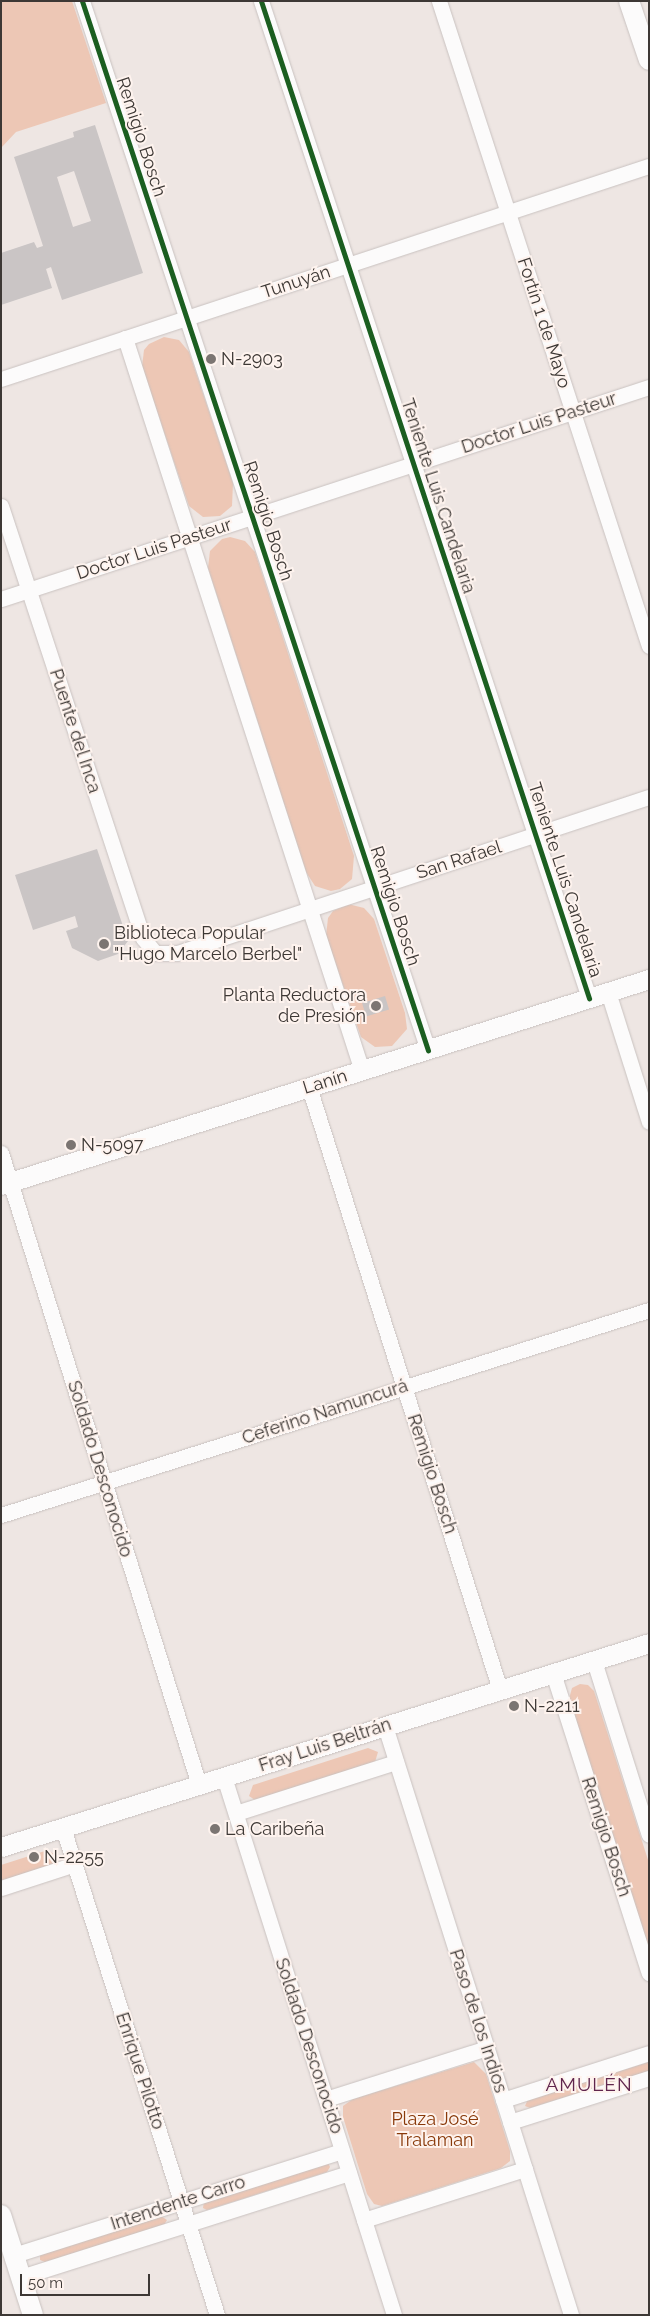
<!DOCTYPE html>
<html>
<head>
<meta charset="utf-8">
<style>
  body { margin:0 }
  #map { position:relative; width:650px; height:2316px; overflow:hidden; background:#eee6e3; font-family:Raleway,sans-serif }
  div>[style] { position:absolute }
  .green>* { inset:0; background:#edc7b5 }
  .building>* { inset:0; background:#cac5c5; transform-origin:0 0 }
  .roads { filter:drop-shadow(0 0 1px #c9c2c0) drop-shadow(0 0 1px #c9c2c0) }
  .minor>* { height:15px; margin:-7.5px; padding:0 7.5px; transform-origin:7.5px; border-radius:7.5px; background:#fcfbfb }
  .tertiary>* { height:19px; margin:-9.5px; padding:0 9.5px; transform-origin:9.5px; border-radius:9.5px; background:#fcfbfb }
  .secondary>* { height:20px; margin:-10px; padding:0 10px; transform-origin:10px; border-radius:10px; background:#fcfbfb }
  .cycleway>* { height:5px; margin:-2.5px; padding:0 2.5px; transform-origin:2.5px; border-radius:2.5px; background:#1b5e20 }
  .dots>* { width:14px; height:14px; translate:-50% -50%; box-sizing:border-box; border:2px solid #fef3ee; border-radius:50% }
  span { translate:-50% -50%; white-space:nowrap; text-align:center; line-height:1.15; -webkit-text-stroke:4px #fef3ee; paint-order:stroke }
  .street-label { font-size:18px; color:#3d3835 }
  .poi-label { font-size:18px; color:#3d3835 }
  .left { translate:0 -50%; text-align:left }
  .right { translate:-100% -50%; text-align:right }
  .park-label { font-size:18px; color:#893909 }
  .neighbourhood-label { font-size:19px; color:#60254d; letter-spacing:1px }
  .frame { position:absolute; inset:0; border:2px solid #3d3835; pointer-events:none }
  .scale { position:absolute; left:20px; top:2274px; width:130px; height:22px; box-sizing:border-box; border:2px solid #3d3835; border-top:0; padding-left:6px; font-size:15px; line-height:18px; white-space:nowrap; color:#3d3835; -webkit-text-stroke:4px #fef3ee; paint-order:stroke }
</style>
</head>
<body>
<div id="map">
  <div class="green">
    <div style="clip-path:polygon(1px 1px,72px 1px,106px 103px,16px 132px,1px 148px)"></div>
    <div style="clip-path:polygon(164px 337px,179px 340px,189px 352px,233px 483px,232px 506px,220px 516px,203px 517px,189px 506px,142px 367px,144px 350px,149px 344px)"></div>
    <div style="clip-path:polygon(230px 537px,245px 541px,255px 552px,354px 856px,352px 879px,340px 889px,331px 891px,315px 886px,306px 872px,208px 568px,210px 551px,222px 539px)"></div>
    <div style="clip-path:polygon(348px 904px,364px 908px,374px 919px,405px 1013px,407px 1029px,392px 1046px,375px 1047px,361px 1037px,326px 936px,328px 918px,333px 911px)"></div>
    <div style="clip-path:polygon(580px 1684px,588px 1685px,594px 1691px,649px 1863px,649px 1951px,569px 1699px,572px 1688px)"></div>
    <div style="clip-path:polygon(368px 1748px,378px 1752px,375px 1762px,255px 1800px,249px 1796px,253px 1785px)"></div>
    <div style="clip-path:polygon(48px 1850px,55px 1855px,53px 1864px,1px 1881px,1px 1865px)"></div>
    <div style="clip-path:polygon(474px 2062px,486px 2074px,510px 2151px,510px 2161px,501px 2168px,382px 2206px,374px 2204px,367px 2194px,343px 2117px,343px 2106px,353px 2099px)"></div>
    <div style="clip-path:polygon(649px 2062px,649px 2071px,530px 2108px,525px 2106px,528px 2099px)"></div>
    <div style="clip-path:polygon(328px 2163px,330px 2167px,327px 2172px,207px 2210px,203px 2208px,204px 2201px)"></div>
    <div style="clip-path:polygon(161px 2216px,167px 2220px,164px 2225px,45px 2262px,40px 2260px,40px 2255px)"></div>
  </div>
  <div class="building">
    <div style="clip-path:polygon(evenodd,95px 125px,143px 273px,62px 300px,51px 267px,46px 269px,52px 288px,1px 305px,1px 253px,34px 242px,37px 248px,43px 246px,14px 157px,74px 137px,73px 132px,95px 125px,74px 171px,91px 221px,73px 227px,57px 177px,74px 171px)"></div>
    <div style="clip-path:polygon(97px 849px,128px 941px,118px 954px,98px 961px,72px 948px,66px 931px,78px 927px,75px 916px,33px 930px,15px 875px)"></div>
    <div style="left:385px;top:996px;width:14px;height:24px;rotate:73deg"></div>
  </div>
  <div class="roads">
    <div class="minor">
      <div style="left:82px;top:1px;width:1105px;rotate:71.75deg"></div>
      <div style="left:261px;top:1px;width:1050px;rotate:71.79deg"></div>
      <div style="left:439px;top:1px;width:678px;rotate:71.97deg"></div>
      <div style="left:125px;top:338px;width:770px;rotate:72.08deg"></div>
      <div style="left:1px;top:379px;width:682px;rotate:-18.2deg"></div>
      <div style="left:1px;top:506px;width:455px;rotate:71.8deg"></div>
      <div style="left:143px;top:938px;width:19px;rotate:51deg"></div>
      <div style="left:155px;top:953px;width:22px"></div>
      <div style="left:177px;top:953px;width:497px;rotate:-18.3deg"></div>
      <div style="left:1px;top:599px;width:682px;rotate:-18.12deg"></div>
      <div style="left:608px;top:992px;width:136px;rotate:72.5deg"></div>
      <div style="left:309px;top:1087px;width:633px;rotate:72.42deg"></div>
      <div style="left:1px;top:1153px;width:662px;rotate:72.6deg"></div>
      <div style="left:1px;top:1515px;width:680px;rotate:-17.56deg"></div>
      <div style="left:594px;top:1661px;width:182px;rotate:72.5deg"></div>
      <div style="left:553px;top:1673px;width:315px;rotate:72.3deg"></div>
      <div style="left:385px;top:1726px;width:618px;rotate:72.47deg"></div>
      <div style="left:224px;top:1777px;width:564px;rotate:72.46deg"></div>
      <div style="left:236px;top:1813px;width:168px;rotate:-17.7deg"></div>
      <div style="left:63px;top:1828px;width:511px;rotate:72.45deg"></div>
      <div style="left:1px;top:1888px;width:78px;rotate:-18deg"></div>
      <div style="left:326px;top:2099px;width:169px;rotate:-17.6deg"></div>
      <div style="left:503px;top:2100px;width:153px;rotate:-17.8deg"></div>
      <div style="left:510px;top:2122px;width:146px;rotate:-17.6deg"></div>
      <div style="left:364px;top:2220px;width:169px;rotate:-17.6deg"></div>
      <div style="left:14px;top:2255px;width:344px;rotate:-17.6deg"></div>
      <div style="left:21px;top:2277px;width:344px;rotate:-17.6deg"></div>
    </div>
    <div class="tertiary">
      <div style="left:1px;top:1185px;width:680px;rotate:-17.64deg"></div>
      <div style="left:1px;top:1847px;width:679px;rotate:-17.47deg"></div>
    </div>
    <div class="secondary">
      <div style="left:629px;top:1px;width:62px;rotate:71.3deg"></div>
      <div style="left:1px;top:2215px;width:105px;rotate:72.3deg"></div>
    </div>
  </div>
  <div class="cycleway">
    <div style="left:82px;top:1px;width:1105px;rotate:71.75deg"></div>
    <div style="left:261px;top:1px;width:1050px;rotate:71.79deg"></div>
  </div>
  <div class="dots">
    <div style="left:211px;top:359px;background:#7b7572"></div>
    <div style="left:104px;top:944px;background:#7b7572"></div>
    <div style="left:376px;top:1006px;background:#7b7572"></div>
    <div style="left:71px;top:1145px;background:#7b7572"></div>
    <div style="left:514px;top:1706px;background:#7b7572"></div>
    <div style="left:215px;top:1829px;background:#7b7572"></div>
    <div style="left:34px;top:1857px;background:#7b7572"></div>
  </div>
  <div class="street-label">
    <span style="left:141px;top:137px;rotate:72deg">Remigio Bosch</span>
    <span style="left:296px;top:282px;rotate:-18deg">Tunuyán</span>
    <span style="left:544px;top:323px;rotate:72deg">Fortín 1 de Mayo</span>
    <span style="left:539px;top:423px;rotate:-18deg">Doctor Luis Pasteur</span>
    <span style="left:438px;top:496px;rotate:72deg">Teniente Luis Candelaria</span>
    <span style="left:268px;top:521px;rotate:72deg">Remigio Bosch</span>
    <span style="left:154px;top:549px;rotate:-18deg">Doctor Luis Pasteur</span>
    <span style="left:75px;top:731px;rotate:72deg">Puente del Inca</span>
    <span style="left:459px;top:860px;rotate:-18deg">San Rafael</span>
    <span style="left:565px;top:880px;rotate:72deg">Teniente Luis Candelaria</span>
    <span style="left:395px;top:906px;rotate:72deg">Remigio Bosch</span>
    <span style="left:325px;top:1082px;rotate:-17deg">Lanín</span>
    <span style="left:325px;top:1412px;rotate:-18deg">Ceferino Namuncurá</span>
    <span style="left:100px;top:1469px;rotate:73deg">Soldado Desconocido</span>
    <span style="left:432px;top:1474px;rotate:72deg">Remigio Bosch</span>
    <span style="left:325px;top:1745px;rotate:-18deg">Fray Luis Beltrán</span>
    <span style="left:606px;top:1837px;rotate:72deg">Remigio Bosch</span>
    <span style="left:478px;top:2021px;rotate:72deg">Paso de los Indios</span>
    <span style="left:309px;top:2046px;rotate:72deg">Soldado Desconocido</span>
    <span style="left:140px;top:2071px;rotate:72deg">Enrique Pilotto</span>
    <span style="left:178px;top:2203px;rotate:-18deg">Intendente Carro</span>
  </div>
  <div class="poi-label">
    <span class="left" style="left:221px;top:359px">N-2903</span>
    <span class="left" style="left:114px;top:944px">Biblioteca Popular<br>"Hugo Marcelo Berbel"</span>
    <span class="right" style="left:366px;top:1006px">Planta Reductora<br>de Presión</span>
    <span class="left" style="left:81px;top:1145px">N-5097</span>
    <span class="left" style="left:524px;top:1706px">N-2211</span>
    <span class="left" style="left:225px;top:1829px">La Caribeña</span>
    <span class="left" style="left:44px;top:1857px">N-2255</span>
  </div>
  <div class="park-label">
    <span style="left:435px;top:2130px">Plaza José<br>Tralaman</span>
  </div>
  <div class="neighbourhood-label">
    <span style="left:589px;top:2085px">AMULÉN</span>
  </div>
  <div class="frame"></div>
  <div class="scale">50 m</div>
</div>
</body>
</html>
